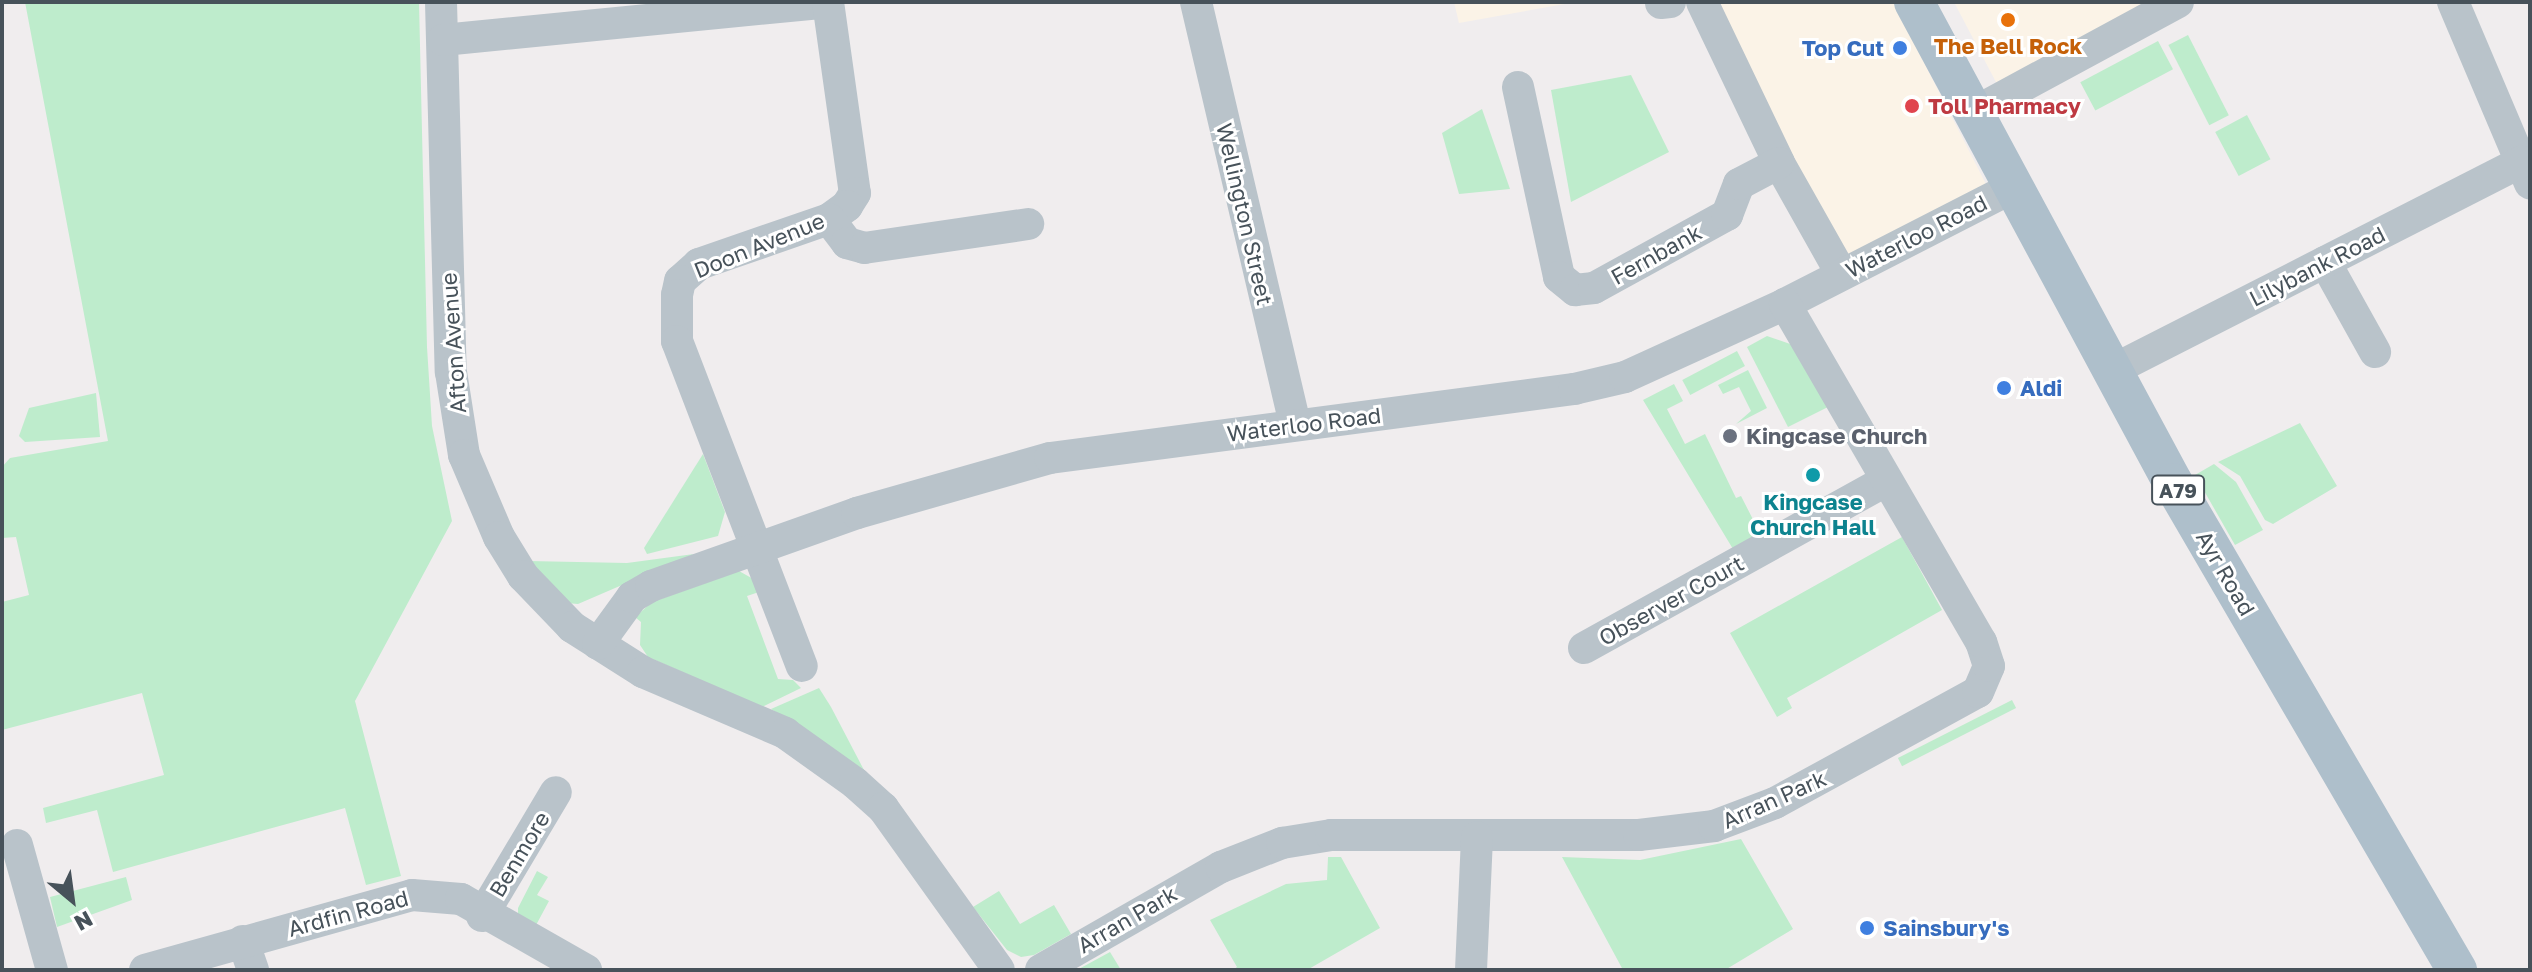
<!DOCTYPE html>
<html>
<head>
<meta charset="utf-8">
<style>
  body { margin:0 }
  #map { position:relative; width:2532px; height:972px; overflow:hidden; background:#f0edee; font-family:"Golos Text",sans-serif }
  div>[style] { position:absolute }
  .commercial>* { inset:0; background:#fbf3e7 }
  .green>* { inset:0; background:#beeccc; transform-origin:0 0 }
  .minor>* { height:32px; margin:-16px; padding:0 16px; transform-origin:16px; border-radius:16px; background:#b9c3ca }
  .major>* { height:40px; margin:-20px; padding:0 20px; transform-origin:20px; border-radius:20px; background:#aebfcb }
  .dots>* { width:22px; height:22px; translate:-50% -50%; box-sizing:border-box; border:4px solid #fff; border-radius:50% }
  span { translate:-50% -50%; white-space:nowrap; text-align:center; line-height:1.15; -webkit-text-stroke:6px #fff; paint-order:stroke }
  .shield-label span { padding:2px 6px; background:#fff; border:2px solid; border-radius:6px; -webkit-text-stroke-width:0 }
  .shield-label { font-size:20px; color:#47525a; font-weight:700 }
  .food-label { font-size:22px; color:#c56008; font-weight:700 }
  .shop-label { font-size:22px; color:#366cbe; font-weight:700 }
  .right { translate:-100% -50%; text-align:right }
  .left { translate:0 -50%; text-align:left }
  .health-label { font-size:22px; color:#be3a42; font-weight:700 }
  .street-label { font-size:22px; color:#47525a }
  .worship-label { font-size:22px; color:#5b616d; font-weight:700 }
  .culture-label { font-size:22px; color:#0d838f; font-weight:700 }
  .frame { position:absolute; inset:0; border:4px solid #47525a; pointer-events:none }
  .north { position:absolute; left:32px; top:860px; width:80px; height:80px; -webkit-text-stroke:6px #fff; paint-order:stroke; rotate:151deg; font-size:22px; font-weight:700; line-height:32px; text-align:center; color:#47525a }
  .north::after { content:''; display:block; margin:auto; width:28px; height:36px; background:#47525a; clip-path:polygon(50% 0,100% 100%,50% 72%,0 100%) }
</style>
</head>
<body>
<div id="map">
  <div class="commercial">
    <div style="clip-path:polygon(1454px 2px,1576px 2px,1459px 23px)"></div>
    <div style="clip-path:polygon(1697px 2px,1893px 2px,1989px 190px,1842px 263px)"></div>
    <div style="clip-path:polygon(1954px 2px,2153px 2px,1997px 84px)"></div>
  </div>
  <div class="green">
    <div style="clip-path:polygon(25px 2px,419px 2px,427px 347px,432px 426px,452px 521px,355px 701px,401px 876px,366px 885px,345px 808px,113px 872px,97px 810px,46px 823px,43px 808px,164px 775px,142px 693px,2px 730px,2px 602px,29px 595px,16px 537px,2px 538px,2px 467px,10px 458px,108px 441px)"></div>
    <div style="left:2188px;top:35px;width:90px;height:22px;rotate:63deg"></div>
    <div style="left:2158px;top:41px;width:32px;height:88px;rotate:62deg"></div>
    <div style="clip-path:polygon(1631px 75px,1669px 152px,1571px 202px,1551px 90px)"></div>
    <div style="clip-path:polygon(1482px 109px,1510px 189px,1459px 194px,1442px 133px)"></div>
    <div style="left:2247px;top:115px;width:50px;height:36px;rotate:62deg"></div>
    <div style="clip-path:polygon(1767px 336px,1793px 345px,1828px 407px,1788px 427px,1747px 347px)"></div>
    <div style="left:1737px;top:351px;width:17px;height:62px;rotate:62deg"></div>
    <div style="clip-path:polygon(1748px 370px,1767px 408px,1736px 424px,1751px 411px,1739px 387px,1723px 394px,1718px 385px)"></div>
    <div style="clip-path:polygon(1674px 384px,1683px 401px,1667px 409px,1685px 444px,1705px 434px,1736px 498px,1741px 496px,1763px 539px,1736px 554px,1643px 400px)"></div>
    <div style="clip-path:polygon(96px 393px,100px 437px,25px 442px,19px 436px,29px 408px)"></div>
    <div style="clip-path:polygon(2300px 423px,2337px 486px,2273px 524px,2265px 520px,2240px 476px,2218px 462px)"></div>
    <div style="clip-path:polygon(703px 454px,725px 512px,718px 536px,647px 554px,644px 548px)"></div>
    <div style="clip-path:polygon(2214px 464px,2236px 482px,2263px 530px,2235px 545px,2195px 475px)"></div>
    <div style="clip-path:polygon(1902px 537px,1942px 610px,1787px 698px,1792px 708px,1777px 717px,1730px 633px)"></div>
    <div style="clip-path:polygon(694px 554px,578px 604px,566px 603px,528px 561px,627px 563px)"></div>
    <div style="clip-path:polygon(739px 571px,755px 580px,759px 592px,747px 596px,778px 679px,793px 680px,801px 688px,762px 707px,648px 657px,640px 645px,641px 622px,635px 617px,652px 602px)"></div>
    <div style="clip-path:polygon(819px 688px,831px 707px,865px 772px,771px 709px)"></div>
    <div style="left:2012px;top:700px;width:9px;height:128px;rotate:63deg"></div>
    <div style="clip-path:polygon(1741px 839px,1793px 929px,1725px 970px,1623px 970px,1562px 857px,1640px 860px)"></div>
    <div style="clip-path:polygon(1328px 857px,1341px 857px,1380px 928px,1307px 970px,1233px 970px,1237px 967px,1210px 920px,1286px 884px,1327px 880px)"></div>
    <div style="clip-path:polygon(537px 871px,548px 877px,537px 895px,549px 901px,535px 927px,518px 917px,518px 908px)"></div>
    <div style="clip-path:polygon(126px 877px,132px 900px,57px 927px,50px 897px)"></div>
    <div style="clip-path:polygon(999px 891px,1020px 924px,1054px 905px,1071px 934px,1034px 955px,1021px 957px,1007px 950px,973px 907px)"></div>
    <div style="clip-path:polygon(1110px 952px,1121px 970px,1077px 970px)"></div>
  </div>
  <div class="minor">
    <div style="left:441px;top:2px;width:370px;rotate:88.5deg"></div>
    <div style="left:451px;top:372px;width:84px;rotate:81.1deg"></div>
    <div style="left:464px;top:455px;width:89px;rotate:66.9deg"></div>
    <div style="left:499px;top:537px;width:46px;rotate:58.4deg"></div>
    <div style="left:523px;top:576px;width:71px;rotate:46.1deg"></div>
    <div style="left:572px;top:627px;width:84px;rotate:32.4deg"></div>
    <div style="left:643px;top:672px;width:155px;rotate:23.2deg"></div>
    <div style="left:785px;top:733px;width:86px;rotate:35.5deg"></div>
    <div style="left:855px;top:783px;width:38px;rotate:42deg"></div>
    <div style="left:883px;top:808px;width:199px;rotate:54.4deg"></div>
    <div style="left:1196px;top:2px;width:434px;rotate:76.8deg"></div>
    <div style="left:1702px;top:2px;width:178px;rotate:64.4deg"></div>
    <div style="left:1779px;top:163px;width:126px;rotate:60.6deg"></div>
    <div style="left:2453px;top:2px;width:197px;rotate:67deg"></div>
    <div style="left:1661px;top:3px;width:9px;rotate:-6deg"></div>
    <div style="left:443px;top:40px;width:387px;rotate:-5.6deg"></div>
    <div style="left:828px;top:2px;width:193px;rotate:82deg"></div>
    <div style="left:855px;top:193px;width:15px;rotate:122deg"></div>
    <div style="left:847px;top:206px;width:22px;rotate:144deg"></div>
    <div style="left:829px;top:219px;width:138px;rotate:160.9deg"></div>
    <div style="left:699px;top:264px;width:25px;rotate:138deg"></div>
    <div style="left:680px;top:281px;width:14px;rotate:102deg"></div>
    <div style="left:677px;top:295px;width:46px;rotate:90deg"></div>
    <div style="left:677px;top:341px;width:348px;rotate:69deg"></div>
    <div style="left:1518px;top:87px;width:194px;rotate:77.8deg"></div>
    <div style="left:1559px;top:277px;width:21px;rotate:39deg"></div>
    <div style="left:1575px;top:290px;width:19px;rotate:-6deg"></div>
    <div style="left:1594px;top:288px;width:152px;rotate:-28.8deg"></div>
    <div style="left:1727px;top:215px;width:33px;rotate:-69deg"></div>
    <div style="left:1739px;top:184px;width:45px;rotate:-27.7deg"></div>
    <div style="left:1973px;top:113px;width:233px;rotate:-28.4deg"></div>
    <div style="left:829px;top:219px;width:30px;rotate:53deg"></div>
    <div style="left:847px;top:243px;width:18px;rotate:16deg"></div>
    <div style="left:864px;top:248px;width:166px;rotate:-8.3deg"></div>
    <div style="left:2325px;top:262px;width:103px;rotate:60.9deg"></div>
    <div style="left:2113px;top:370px;width:459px;rotate:-27deg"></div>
    <div style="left:598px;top:644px;width:58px;rotate:-54.1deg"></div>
    <div style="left:632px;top:597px;width:22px;rotate:-30deg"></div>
    <div style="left:651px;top:586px;width:219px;rotate:-19.5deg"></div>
    <div style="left:857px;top:513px;width:201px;rotate:-15.9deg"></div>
    <div style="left:1050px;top:458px;width:529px;rotate:-7.5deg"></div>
    <div style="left:1574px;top:389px;width:52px;rotate:-13.2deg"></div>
    <div style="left:1625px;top:377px;width:176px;rotate:-24.5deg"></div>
    <div style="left:1785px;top:304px;width:255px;rotate:-27.1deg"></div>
    <div style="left:1584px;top:648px;width:343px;rotate:-29deg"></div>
    <div style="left:17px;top:845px;width:130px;rotate:74.4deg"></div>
    <div style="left:482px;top:916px;width:144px;rotate:-59.2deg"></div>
    <div style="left:243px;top:941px;width:31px;rotate:71deg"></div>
    <div style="left:145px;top:970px;width:277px;rotate:-15.7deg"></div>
    <div style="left:412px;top:895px;width:49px;rotate:4.7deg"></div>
    <div style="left:461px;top:899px;width:144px;rotate:29.6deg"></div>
    <div style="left:1041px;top:970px;width:207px;rotate:-29.8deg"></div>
    <div style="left:1221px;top:867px;width:66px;rotate:-21.5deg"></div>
    <div style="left:1282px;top:843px;width:50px;rotate:-9.3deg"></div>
    <div style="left:1331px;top:835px;width:308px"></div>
    <div style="left:1639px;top:835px;width:76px;rotate:-6.8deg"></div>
    <div style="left:1714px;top:826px;width:65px;rotate:-20.7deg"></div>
    <div style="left:1775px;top:803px;width:231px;rotate:-28.7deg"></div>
    <div style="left:1978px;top:692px;width:28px;rotate:-67deg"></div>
    <div style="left:1989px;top:666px;width:25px;rotate:-108deg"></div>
    <div style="left:1981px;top:642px;width:391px;rotate:-120.1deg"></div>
    <div style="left:1471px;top:970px;width:133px;rotate:-87.4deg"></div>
  </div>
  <div class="major">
    <div style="left:1914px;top:2px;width:546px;rotate:61.7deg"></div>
    <div style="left:2173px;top:483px;width:564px;rotate:59.75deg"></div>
  </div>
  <div class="dots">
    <div style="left:2008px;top:20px;background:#e8710a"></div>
    <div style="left:1900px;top:48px;background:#3f7fe0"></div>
    <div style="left:1912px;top:106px;background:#e0444e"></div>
    <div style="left:2004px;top:388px;background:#3f7fe0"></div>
    <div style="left:1730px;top:436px;background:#6b7280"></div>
    <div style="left:1813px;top:475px;background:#0f9aa8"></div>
    <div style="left:1867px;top:928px;background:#3f7fe0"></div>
  </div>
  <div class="shield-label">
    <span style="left:2178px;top:490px">A79</span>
  </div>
  <div class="food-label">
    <span style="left:2008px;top:46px">The Bell Rock</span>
  </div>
  <div class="shop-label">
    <span class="right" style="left:1884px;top:48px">Top Cut</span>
    <span class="left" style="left:2020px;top:388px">Aldi</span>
    <span class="left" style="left:1883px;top:928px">Sainsbury's</span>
  </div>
  <div class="health-label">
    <span class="left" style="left:1928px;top:106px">Toll Pharmacy</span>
  </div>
  <div class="street-label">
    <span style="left:1245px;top:214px;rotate:77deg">Wellington Street</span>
    <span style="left:1916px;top:236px;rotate:-27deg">Waterloo Road</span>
    <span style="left:759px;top:245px;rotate:-22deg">Doon Avenue</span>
    <span style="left:1656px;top:254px;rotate:-29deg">Fernbank</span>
    <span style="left:2317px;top:266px;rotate:-27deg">Lilybank Road</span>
    <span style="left:453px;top:343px;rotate:-94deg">Afton Avenue</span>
    <span style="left:1304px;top:424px;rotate:-7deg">Waterloo Road</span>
    <span style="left:2226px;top:573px;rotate:60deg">Ayr Road</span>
    <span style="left:1671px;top:600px;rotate:-29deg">Observer Court</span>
    <span style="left:1774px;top:799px;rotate:-24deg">Arran Park</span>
    <span style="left:519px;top:854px;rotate:-59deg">Benmore</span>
    <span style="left:348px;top:913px;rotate:-15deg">Ardfin Road</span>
    <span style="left:1127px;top:919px;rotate:-30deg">Arran Park</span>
  </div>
  <div class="worship-label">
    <span class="left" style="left:1746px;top:436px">Kingcase Church</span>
  </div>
  <div class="culture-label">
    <span style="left:1813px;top:514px">Kingcase<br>Church Hall</span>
  </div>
  <div class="frame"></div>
  <div class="north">N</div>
</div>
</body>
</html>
